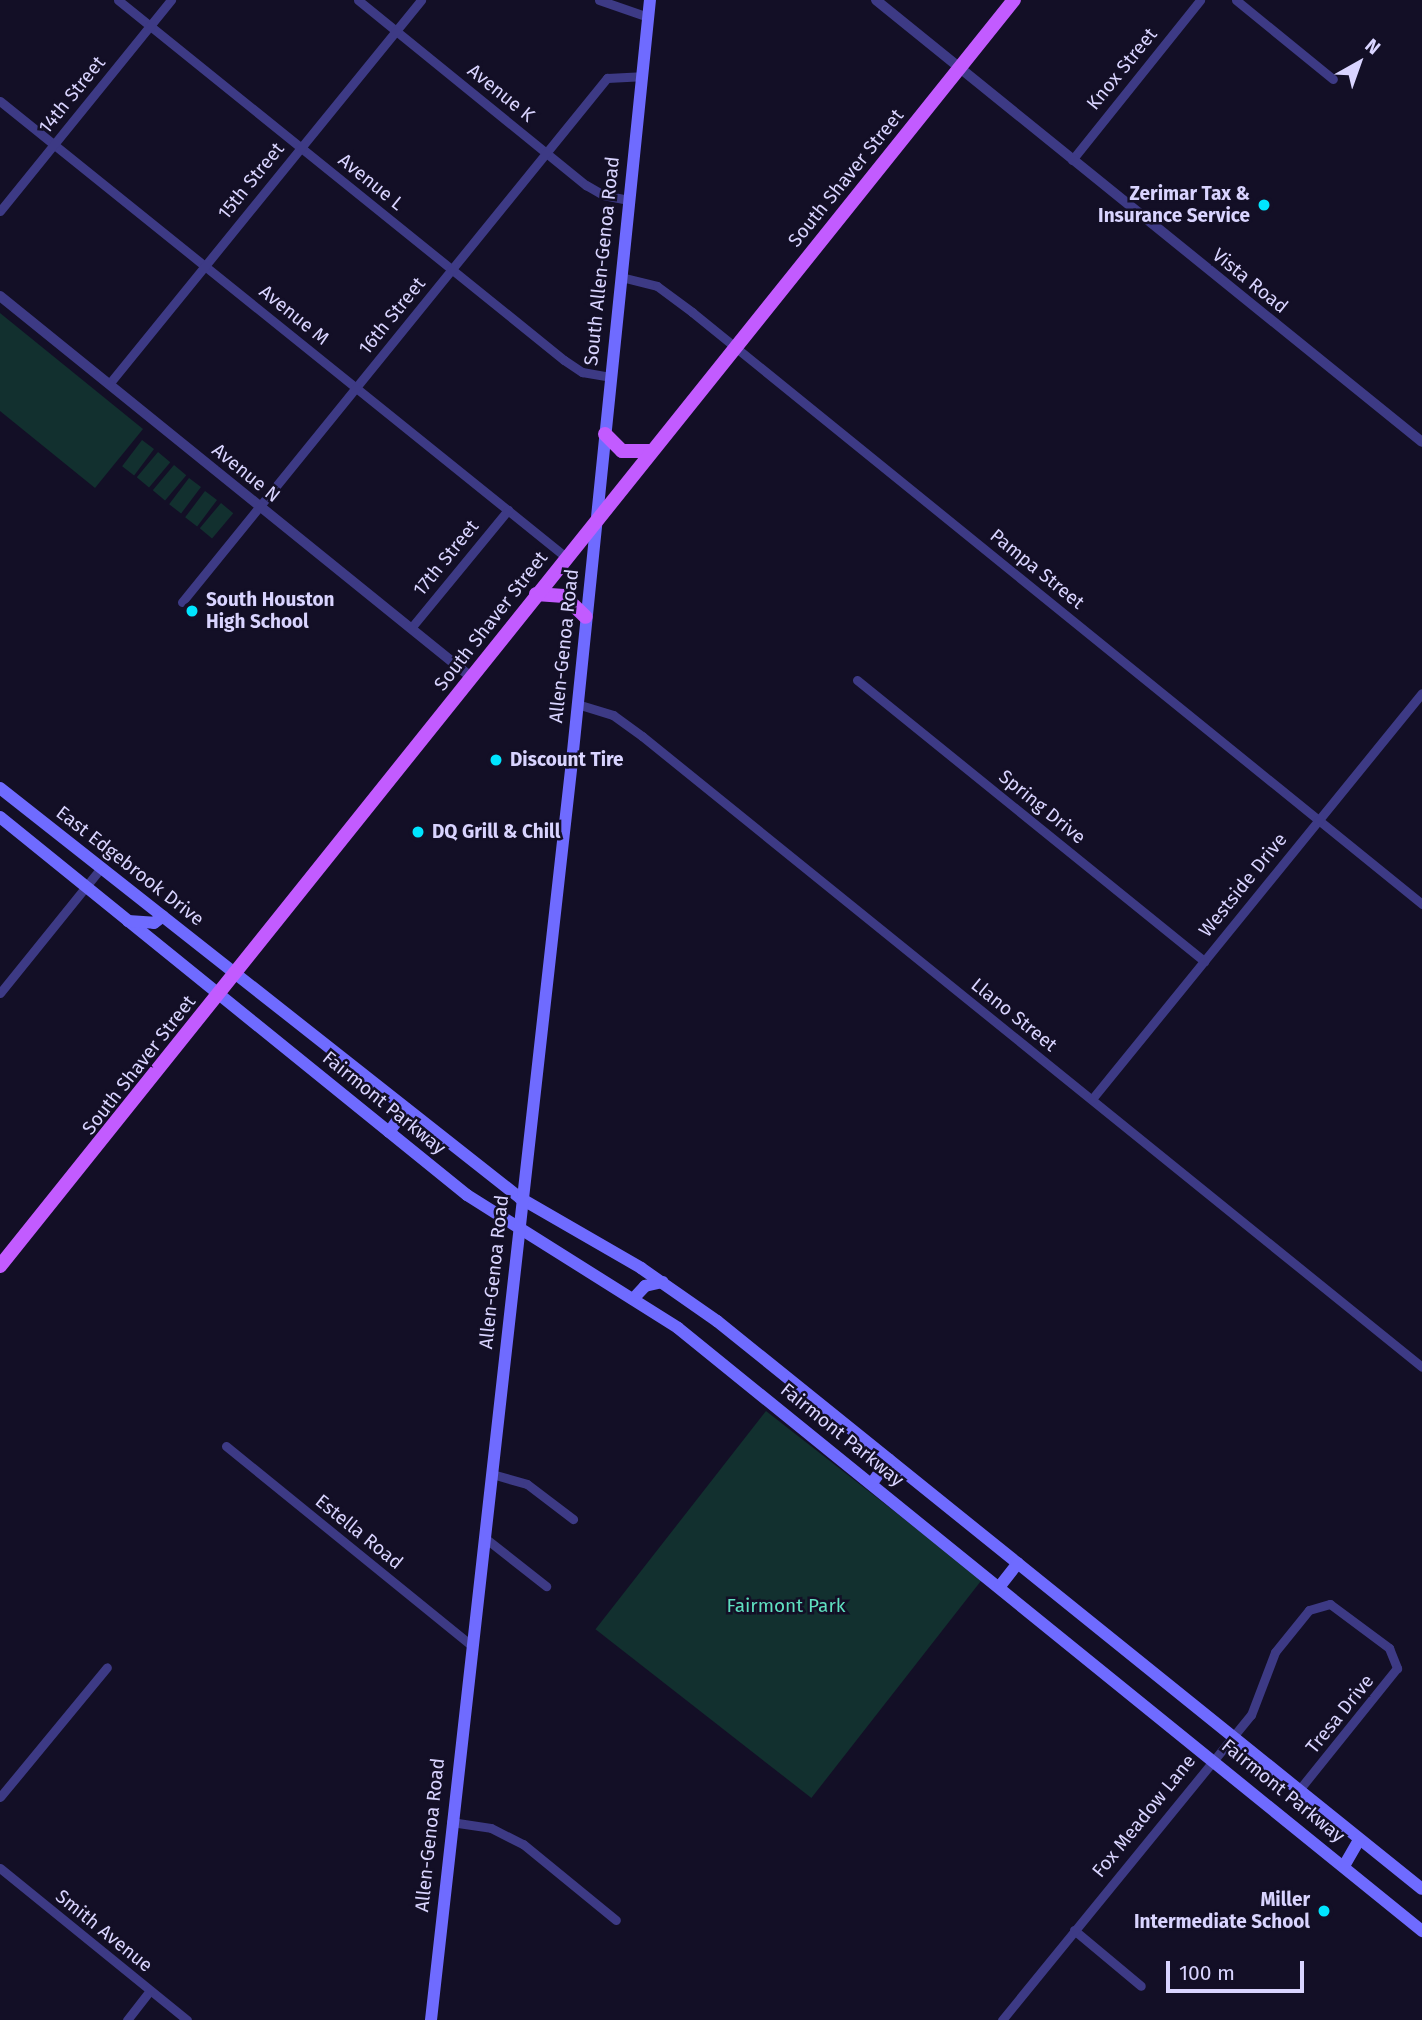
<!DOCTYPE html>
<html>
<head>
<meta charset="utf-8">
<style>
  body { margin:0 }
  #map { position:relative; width:1422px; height:2020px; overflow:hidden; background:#130f26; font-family:"Fira Sans",sans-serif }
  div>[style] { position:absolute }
  .green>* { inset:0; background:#12302f; transform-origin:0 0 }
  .minor>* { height:9px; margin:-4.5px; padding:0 4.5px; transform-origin:4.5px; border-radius:4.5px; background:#3d3a85 }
  .tertiary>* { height:10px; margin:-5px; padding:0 5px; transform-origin:5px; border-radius:5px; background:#3d3a85 }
  .secondary>* { height:12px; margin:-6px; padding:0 6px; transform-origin:6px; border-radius:6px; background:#6f6bff }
  .primary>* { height:14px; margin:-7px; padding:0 7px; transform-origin:7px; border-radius:7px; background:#c25bff }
  .dots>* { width:19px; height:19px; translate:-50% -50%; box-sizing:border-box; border:4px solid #130f26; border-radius:50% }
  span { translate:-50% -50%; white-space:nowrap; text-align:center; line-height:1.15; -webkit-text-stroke:5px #130f26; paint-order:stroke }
  .street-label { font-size:19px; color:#d9d4ff }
  .poi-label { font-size:19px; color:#d9d4ff; font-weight:700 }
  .right { translate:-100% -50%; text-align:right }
  .left { translate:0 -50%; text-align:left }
  .park-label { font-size:19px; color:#5fe0c0 }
  .north { position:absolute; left:1324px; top:28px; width:70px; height:70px; -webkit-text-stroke:5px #130f26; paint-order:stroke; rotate:40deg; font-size:19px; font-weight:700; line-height:28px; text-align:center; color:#d9d4ff }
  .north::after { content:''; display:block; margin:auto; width:24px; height:32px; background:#d9d4ff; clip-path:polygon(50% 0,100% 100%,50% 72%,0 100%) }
  .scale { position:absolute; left:1166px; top:1961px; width:138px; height:32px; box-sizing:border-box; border:4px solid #d9d4ff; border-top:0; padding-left:9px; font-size:21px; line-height:24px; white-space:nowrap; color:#d9d4ff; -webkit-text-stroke:5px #130f26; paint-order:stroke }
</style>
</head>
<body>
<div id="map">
  <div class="green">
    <div style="clip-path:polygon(0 313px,143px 429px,95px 488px,0 411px)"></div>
    <div style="left:142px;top:440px;width:15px;height:33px;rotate:37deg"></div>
    <div style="left:158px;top:452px;width:16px;height:33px;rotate:40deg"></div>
    <div style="left:174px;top:465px;width:16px;height:33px;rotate:40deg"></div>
    <div style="left:189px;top:478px;width:15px;height:33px;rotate:37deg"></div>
    <div style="left:205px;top:491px;width:15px;height:33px;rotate:37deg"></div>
    <div style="left:221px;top:503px;width:16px;height:33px;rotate:40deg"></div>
    <div style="left:766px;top:1411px;width:274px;height:277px;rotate:38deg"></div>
  </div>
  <div class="minor">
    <div style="left:118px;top:0;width:573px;rotate:38.91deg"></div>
    <div style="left:564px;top:360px;width:22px;rotate:34deg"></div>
    <div style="left:582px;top:372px;width:27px;rotate:10deg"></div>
    <div style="left:358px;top:0;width:294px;rotate:39.1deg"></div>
    <div style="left:586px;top:185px;width:20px;rotate:30deg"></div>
    <div style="left:603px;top:195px;width:26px;rotate:11deg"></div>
    <div style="left:599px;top:0;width:52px;rotate:19.1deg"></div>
    <div style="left:1236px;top:0;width:125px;rotate:39.2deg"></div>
    <div style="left:0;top:101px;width:727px;rotate:38.86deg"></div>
    <div style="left:1072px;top:160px;width:205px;rotate:-51.3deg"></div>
    <div style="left:0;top:211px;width:272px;rotate:-51deg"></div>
    <div style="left:621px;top:277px;width:37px;rotate:14deg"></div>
    <div style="left:657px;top:286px;width:44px;rotate:36.6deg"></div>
    <div style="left:692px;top:312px;width:940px;rotate:39.04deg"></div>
    <div style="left:109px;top:384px;width:495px;rotate:-50.9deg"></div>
    <div style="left:182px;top:602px;width:675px;rotate:-50.96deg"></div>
    <div style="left:607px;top:78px;width:34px;rotate:-3deg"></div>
    <div style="left:411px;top:628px;width:153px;rotate:-50.6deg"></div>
    <div style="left:857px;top:680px;width:447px;rotate:39deg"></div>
    <div style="left:577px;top:704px;width:38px;rotate:17deg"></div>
    <div style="left:613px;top:715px;width:36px;rotate:36deg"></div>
    <div style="left:642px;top:736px;width:1003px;rotate:38.97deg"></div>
    <div style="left:0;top:993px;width:161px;rotate:-51.1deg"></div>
    <div style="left:1092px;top:1099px;width:523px;rotate:-50.9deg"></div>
    <div style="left:226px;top:1446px;width:314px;rotate:39.1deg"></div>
    <div style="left:492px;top:1474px;width:36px;rotate:16deg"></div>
    <div style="left:527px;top:1484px;width:58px;rotate:37.3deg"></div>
    <div style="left:485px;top:1538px;width:78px;rotate:38.2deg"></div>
    <div style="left:0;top:1797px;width:168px;rotate:-50.5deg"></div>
    <div style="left:451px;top:1822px;width:40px;rotate:8.5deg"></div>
    <div style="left:491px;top:1828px;width:36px;rotate:27deg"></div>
    <div style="left:523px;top:1844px;width:120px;rotate:39.3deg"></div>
    <div style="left:0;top:1868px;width:241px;rotate:39.1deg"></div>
    <div style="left:1074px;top:1930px;width:87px;rotate:39.9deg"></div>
    <div style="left:127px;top:2020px;width:37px;rotate:-52deg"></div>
    <div style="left:1002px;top:2020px;width:394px;rotate:-50.8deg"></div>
    <div style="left:1251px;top:1715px;width:67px;rotate:-69.1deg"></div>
    <div style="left:1275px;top:1652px;width:54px;rotate:-51deg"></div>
    <div style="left:1309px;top:1610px;width:22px;rotate:-16deg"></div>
    <div style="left:1330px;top:1604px;width:74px;rotate:36.7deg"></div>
    <div style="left:1389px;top:1648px;width:22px;rotate:68deg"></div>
    <div style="left:1397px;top:1668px;width:156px;rotate:128.8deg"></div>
  </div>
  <div class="tertiary">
    <div style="left:876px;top:0;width:702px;rotate:38.99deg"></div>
    <div style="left:0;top:296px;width:606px;rotate:38.97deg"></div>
  </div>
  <div class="secondary">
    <div style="left:0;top:788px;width:662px;rotate:38.25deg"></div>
    <div style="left:520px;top:1198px;width:140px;rotate:30deg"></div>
    <div style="left:641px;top:1268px;width:93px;rotate:34.9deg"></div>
    <div style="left:717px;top:1321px;width:905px;rotate:38.86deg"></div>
    <div style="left:0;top:817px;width:601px;rotate:38.99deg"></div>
    <div style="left:467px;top:1195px;width:249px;rotate:32.2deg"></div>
    <div style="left:678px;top:1328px;width:958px;rotate:39.02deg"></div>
    <div style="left:128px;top:921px;width:26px;rotate:4deg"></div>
    <div style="left:154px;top:923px;width:11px;rotate:-38deg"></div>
    <div style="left:389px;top:1132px;width:29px;rotate:-54deg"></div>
    <div style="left:633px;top:1299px;width:18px;rotate:-47deg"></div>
    <div style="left:645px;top:1286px;width:18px;rotate:-13deg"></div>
    <div style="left:872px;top:1483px;width:29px;rotate:-54deg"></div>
    <div style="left:1000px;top:1586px;width:29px;rotate:-52deg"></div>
    <div style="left:1344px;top:1866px;width:30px;rotate:-60deg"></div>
    <div style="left:431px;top:2020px;width:1267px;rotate:-83.61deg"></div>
    <div style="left:572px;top:761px;width:765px;rotate:-84.15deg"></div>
  </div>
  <div class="primary">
    <div style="left:605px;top:434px;width:24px;rotate:45deg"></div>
    <div style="left:622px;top:451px;width:28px"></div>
    <div style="left:536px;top:594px;width:28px;rotate:4deg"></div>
    <div style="left:564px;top:596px;width:30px;rotate:44deg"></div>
    <div style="left:0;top:1266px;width:1622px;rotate:-51.31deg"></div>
  </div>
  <div class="dots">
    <div style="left:1264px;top:205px;background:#00e5ff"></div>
    <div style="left:192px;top:611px;background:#00e5ff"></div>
    <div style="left:496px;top:760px;background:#00e5ff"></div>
    <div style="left:418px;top:832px;background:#00e5ff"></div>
    <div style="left:1324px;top:1911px;background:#00e5ff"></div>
  </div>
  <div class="street-label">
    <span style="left:1122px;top:69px;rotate:-51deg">Knox Street</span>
    <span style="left:501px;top:93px;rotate:39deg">Avenue K</span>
    <span style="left:72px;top:95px;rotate:-51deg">14th Street</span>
    <span style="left:846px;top:178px;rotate:-51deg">South Shaver Street</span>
    <span style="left:251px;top:181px;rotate:-51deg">15th Street</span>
    <span style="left:371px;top:182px;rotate:39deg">Avenue L</span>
    <span style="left:602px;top:261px;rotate:-84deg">South Allen-Genoa Road</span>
    <span style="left:1250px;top:281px;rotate:39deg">Vista Road</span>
    <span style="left:294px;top:315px;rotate:39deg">Avenue M</span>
    <span style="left:392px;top:316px;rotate:-51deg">16th Street</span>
    <span style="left:246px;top:473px;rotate:39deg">Avenue N</span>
    <span style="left:446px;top:558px;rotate:-51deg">17th Street</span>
    <span style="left:1037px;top:569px;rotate:39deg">Pampa Street</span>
    <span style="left:491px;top:621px;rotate:-52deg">South Shaver Street</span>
    <span style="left:564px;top:646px;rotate:-84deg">Allen-Genoa Road</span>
    <span style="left:1042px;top:807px;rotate:39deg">Spring Drive</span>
    <span style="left:130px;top:866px;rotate:38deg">East Edgebrook Drive</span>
    <span style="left:1243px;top:885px;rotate:-51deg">Westside Drive</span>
    <span style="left:1014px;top:1015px;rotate:39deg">Llano Street</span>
    <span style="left:139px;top:1065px;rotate:-52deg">South Shaver Street</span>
    <span style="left:384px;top:1103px;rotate:39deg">Fairmont Parkway</span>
    <span style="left:494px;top:1272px;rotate:-84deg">Allen-Genoa Road</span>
    <span style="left:842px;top:1435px;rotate:39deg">Fairmont Parkway</span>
    <span style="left:359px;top:1532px;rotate:39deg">Estella Road</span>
    <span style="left:1340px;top:1714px;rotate:-51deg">Tresa Drive</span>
    <span style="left:1283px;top:1791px;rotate:39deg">Fairmont Parkway</span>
    <span style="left:1144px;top:1816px;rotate:-51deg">Fox Meadow Lane</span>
    <span style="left:430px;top:1835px;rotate:-84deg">Allen-Genoa Road</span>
    <span style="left:104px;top:1931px;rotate:39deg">Smith Avenue</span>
  </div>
  <div class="poi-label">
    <span class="right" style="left:1250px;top:205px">Zerimar Tax &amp;<br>Insurance Service</span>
    <span class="left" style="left:206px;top:611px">South Houston<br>High School</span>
    <span class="left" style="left:510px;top:760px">Discount Tire</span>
    <span class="left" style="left:432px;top:832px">DQ Grill &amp; Chill</span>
    <span class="right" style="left:1310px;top:1911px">Miller<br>Intermediate School</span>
  </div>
  <div class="park-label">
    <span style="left:786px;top:1606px">Fairmont Park</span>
  </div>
  <div class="north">N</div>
  <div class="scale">100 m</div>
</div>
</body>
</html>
